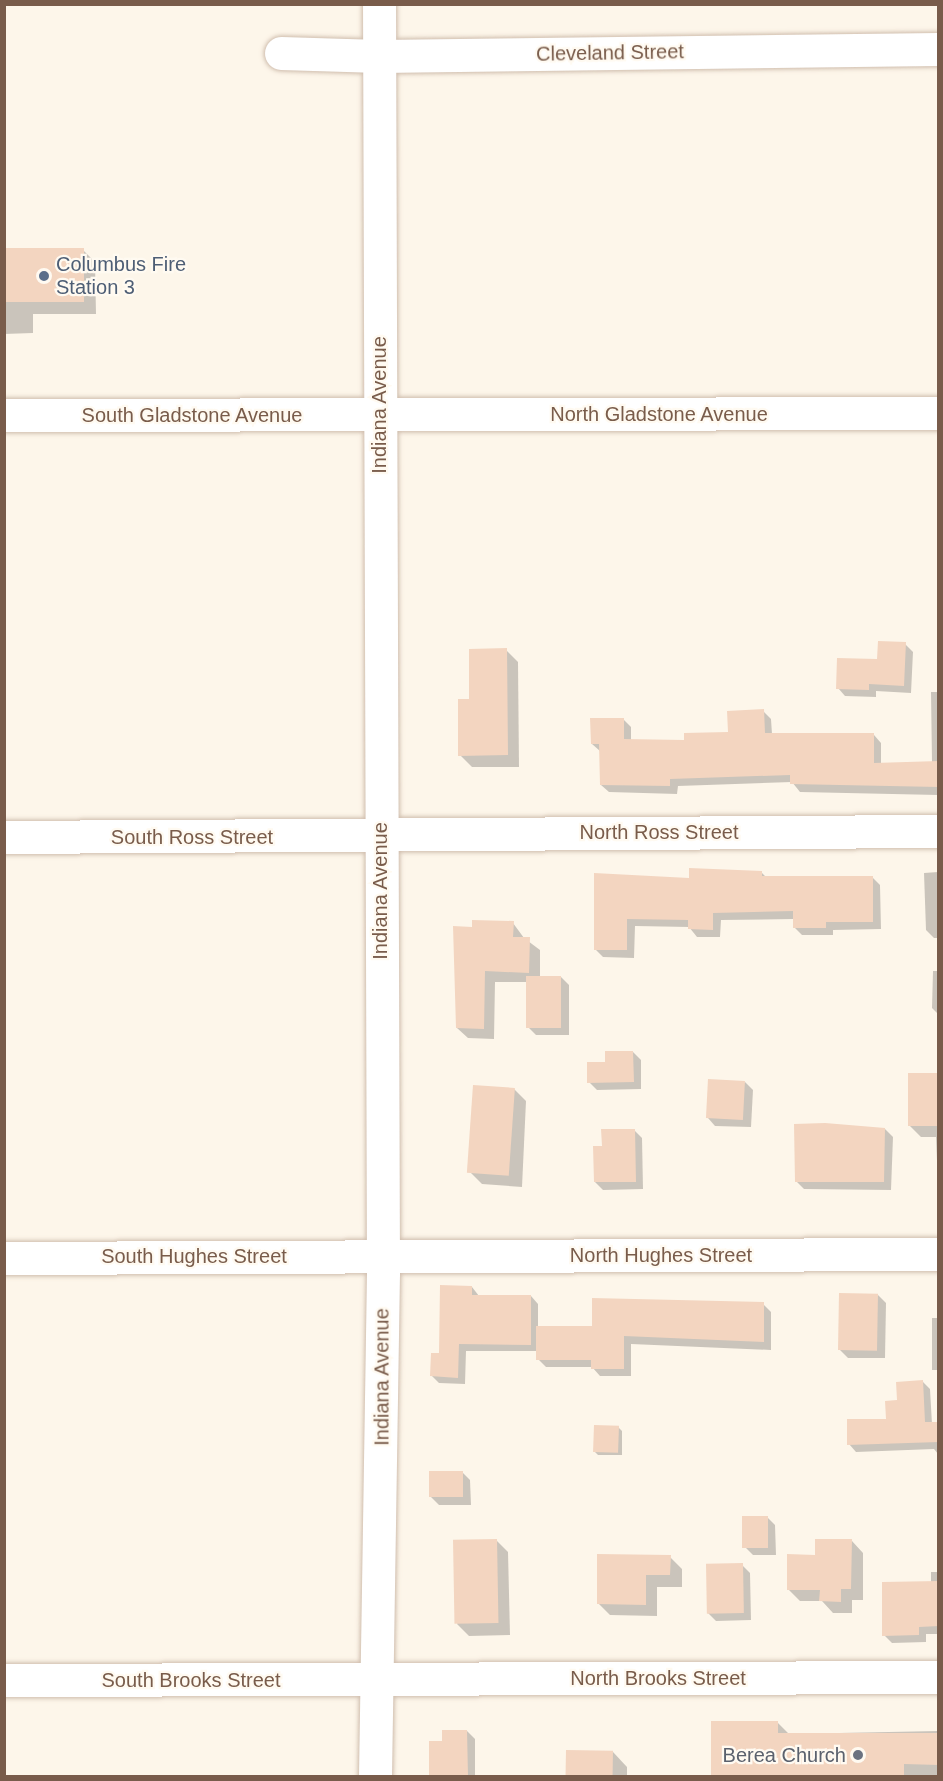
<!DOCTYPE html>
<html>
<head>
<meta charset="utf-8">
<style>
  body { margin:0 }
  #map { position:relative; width:943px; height:1781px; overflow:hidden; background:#fdf6ea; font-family:Helvetica,sans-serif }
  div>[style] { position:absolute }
  .shadow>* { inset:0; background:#0003; transform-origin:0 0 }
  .building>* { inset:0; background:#f3d5c0; transform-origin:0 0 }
  .roads { filter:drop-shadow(0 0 2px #d0beae) drop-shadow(0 0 2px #d0beae) }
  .minor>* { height:33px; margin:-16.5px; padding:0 16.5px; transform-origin:16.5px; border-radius:16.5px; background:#fff }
  .dots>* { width:16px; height:16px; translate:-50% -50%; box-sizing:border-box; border:3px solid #fffaf1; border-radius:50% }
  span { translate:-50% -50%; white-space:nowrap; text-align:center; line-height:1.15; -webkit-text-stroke:4.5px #fffaf1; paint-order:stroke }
  .street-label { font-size:20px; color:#795c4b }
  .service-label { font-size:20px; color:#4e5e75 }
  .left { translate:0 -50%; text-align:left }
  .worship-label { font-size:20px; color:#5b616d }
  .right { translate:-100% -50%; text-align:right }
  .frame { position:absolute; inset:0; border:6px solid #795c4b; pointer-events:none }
</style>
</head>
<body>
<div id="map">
  <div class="shadow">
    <div style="clip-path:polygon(83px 250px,95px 262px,96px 314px,33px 314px,33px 333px,4px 334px,4px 251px)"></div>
    <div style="clip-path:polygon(905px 644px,913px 652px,911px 693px,876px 691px,876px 697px,845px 696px,838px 688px)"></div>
    <div style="clip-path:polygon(506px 650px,518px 662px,519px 767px,472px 767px,460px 755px,471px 701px)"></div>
    <div style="clip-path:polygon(931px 692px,938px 692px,938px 795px,800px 792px,792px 782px,678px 786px,677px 794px,609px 792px,601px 785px,600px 751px,592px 744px,623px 719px,631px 727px,631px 741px,686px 742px,729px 733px,763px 711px,771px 719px,772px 734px,874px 735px,881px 743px,881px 764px,932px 763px)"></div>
    <div style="clip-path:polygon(938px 872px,938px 938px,934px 938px,926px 930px,924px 873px)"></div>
    <div style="clip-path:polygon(762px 873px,767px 878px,872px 877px,880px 885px,881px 929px,833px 930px,833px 935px,802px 935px,794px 927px,794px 919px,721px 920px,720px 937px,697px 937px,689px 927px,635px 926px,634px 958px,603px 957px,595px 949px,595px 875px,690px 880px)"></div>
    <div style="clip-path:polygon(513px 923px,524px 938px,540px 950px,540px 978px,561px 977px,569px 985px,569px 1035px,536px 1035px,528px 1027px,528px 982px,495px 982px,494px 1039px,468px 1038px,457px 1028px,473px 928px)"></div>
    <div style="clip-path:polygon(933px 971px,938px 971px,938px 1014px,932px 1008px)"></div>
    <div style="clip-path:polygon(633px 1052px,641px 1060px,641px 1089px,597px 1090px,589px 1082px,607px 1063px)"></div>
    <div style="clip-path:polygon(936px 1075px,938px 1077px,938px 1185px,936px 1137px,921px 1137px,909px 1125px)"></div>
    <div style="clip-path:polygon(745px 1082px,753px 1090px,751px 1127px,715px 1126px,708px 1118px)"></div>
    <div style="clip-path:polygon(514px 1089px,526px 1101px,522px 1187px,482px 1184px,470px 1172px)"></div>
    <div style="clip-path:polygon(885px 1129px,893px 1137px,891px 1190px,804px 1189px,796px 1181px)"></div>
    <div style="clip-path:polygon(634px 1130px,642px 1138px,643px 1189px,603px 1190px,595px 1182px,603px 1148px)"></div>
    <div style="clip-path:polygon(472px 1287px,479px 1296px,531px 1296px,538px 1304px,538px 1328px,593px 1328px,763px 1304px,771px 1312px,771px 1350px,631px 1344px,631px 1376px,600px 1376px,592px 1367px,546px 1367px,538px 1359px,538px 1351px,466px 1351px,465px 1384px,439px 1383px,432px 1376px)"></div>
    <div style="clip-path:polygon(878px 1295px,886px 1303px,885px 1358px,848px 1358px,840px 1350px)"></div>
    <div style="left:932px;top:1318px;width:6px;height:52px"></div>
    <div style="clip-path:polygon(923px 1382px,930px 1389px,932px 1424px,938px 1423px,938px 1454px,934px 1449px,856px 1452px,849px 1444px,888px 1420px,898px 1401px)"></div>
    <div style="clip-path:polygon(618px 1427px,622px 1431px,622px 1455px,598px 1455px,595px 1452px)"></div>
    <div style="clip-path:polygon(462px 1472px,470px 1480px,471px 1505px,439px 1505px,431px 1497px)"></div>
    <div style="clip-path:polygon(767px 1517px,775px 1525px,776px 1555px,753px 1555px,745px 1547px)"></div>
    <div style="clip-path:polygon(496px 1540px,508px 1552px,510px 1635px,469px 1636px,457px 1624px)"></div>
    <div style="clip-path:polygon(852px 1541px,863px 1553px,863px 1600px,852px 1600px,852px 1613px,833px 1613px,822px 1601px,800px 1601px,788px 1589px,816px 1556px)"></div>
    <div style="clip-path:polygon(670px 1557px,682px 1569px,682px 1587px,657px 1587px,657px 1616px,610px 1615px,598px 1603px)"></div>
    <div style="clip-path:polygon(742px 1565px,750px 1573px,751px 1620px,716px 1621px,708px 1613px)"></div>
    <div style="clip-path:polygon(931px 1572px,938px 1572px,938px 1634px,926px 1634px,926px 1642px,892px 1643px,884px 1635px,931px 1583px)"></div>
    <div style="clip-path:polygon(712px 1723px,778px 1723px,789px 1734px,938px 1731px,938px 1776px,712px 1776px)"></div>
    <div style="clip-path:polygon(467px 1731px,475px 1739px,475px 1776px,431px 1776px,430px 1743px,443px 1742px)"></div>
    <div style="clip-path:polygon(568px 1752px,613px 1752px,627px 1767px,627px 1776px,568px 1776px)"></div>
  </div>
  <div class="building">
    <div style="left:84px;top:248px;width:54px;height:80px;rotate:90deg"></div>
    <div style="clip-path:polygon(878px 641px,906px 642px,904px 686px,869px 684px,869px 690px,836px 689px,837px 658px,877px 659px)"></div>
    <div style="clip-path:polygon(507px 648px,508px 755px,458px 756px,458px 699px,469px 699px,469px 649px)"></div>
    <div style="clip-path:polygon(764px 709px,765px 733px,874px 733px,874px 763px,939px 761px,939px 787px,790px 784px,790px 775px,670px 779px,670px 786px,600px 785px,599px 744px,591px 744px,590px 718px,624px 718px,624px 739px,684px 740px,684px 733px,728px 732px,727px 711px)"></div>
    <div style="clip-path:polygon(689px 868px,762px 871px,762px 876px,873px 876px,873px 922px,826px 922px,826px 928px,793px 928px,793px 911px,713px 913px,713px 930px,688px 929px,688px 920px,627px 919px,627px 950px,594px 950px,594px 873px,689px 878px)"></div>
    <div style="clip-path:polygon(472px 920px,514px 921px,513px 937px,530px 937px,529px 973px,485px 971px,484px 1029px,456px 1028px,453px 926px,472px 927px)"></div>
    <div style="left:526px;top:976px;width:35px;height:52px"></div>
    <div style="clip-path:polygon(605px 1051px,633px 1051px,634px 1082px,587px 1083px,587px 1062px,605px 1062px)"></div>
    <div style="left:908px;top:1073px;width:29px;height:53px"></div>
    <div style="left:708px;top:1079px;width:37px;height:39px;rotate:3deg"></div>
    <div style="left:473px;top:1085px;width:42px;height:88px;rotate:4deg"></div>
    <div style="clip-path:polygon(825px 1123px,885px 1128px,884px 1182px,795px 1182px,794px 1124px)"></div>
    <div style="clip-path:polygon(601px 1129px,635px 1129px,636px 1182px,594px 1182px,593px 1146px,602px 1146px)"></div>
    <div style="clip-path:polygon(440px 1285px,472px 1286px,472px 1295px,531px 1295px,531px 1345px,459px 1344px,458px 1378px,430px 1376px,431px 1353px,439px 1353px)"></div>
    <div style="left:839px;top:1293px;width:39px;height:57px;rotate:1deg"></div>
    <div style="clip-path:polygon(592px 1298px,764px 1302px,764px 1342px,624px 1336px,624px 1369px,591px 1369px,591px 1360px,536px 1360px,536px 1326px,592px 1326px)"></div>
    <div style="clip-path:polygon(923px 1380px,925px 1422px,939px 1422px,939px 1442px,847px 1445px,847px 1419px,886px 1419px,885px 1401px,897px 1400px,896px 1382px)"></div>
    <div style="left:594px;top:1425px;width:25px;height:27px;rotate:2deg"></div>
    <div style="left:463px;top:1471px;width:26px;height:34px;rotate:90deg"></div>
    <div style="left:742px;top:1516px;width:26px;height:32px"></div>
    <div style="left:497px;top:1539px;width:84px;height:44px;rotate:89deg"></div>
    <div style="clip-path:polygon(815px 1539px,852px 1539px,851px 1589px,841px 1589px,841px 1602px,819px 1601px,820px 1590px,787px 1590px,787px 1554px,815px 1555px)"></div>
    <div style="clip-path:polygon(597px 1554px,671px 1555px,670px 1575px,646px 1575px,646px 1605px,597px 1604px)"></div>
    <div style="left:743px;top:1563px;width:50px;height:37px;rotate:89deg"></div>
    <div style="clip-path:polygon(939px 1581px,939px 1626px,919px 1627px,919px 1635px,882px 1636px,882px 1582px)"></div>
    <div style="clip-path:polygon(711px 1721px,778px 1721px,778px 1733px,939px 1733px,939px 1765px,904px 1764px,904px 1776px,711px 1776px)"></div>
    <div style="clip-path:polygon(442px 1730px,467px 1730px,468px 1776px,429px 1776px,429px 1741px,442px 1741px)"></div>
    <div style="left:566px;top:1750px;width:47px;height:26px;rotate:1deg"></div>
  </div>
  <div class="roads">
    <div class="minor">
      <div style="left:281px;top:53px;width:98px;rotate:1.8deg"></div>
      <div style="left:379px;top:56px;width:559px;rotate:-0.72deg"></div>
      <div style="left:4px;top:415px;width:934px;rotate:-0.12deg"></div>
      <div style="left:4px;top:837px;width:934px;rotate:-0.37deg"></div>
      <div style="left:4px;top:1258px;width:934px;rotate:-0.25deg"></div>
      <div style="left:4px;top:1680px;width:934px;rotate:-0.18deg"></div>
      <div style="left:375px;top:1776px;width:504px;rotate:-89.09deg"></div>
      <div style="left:383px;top:1272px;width:1268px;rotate:-90.18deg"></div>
    </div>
  </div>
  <div class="dots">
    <div style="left:44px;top:276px;background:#5c6f8a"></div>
    <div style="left:858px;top:1755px;background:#6b7280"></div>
  </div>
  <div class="street-label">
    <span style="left:610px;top:53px;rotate:-1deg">Cleveland Street</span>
    <span style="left:379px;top:405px;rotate:-90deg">Indiana Avenue</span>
    <span style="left:659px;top:414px">North Gladstone Avenue</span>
    <span style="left:192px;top:415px">South Gladstone Avenue</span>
    <span style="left:659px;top:832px">North Ross Street</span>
    <span style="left:192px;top:837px">South Ross Street</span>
    <span style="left:380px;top:891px;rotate:-90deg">Indiana Avenue</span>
    <span style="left:661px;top:1255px">North Hughes Street</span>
    <span style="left:194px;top:1256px">South Hughes Street</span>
    <span style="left:382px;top:1377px;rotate:-90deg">Indiana Avenue</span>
    <span style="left:658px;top:1678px">North Brooks Street</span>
    <span style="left:191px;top:1680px">South Brooks Street</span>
  </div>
  <div class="service-label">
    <span class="left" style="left:56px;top:276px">Columbus Fire<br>Station 3</span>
  </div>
  <div class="worship-label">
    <span class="right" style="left:846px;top:1755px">Berea Church</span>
  </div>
  <div class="frame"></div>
</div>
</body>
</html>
